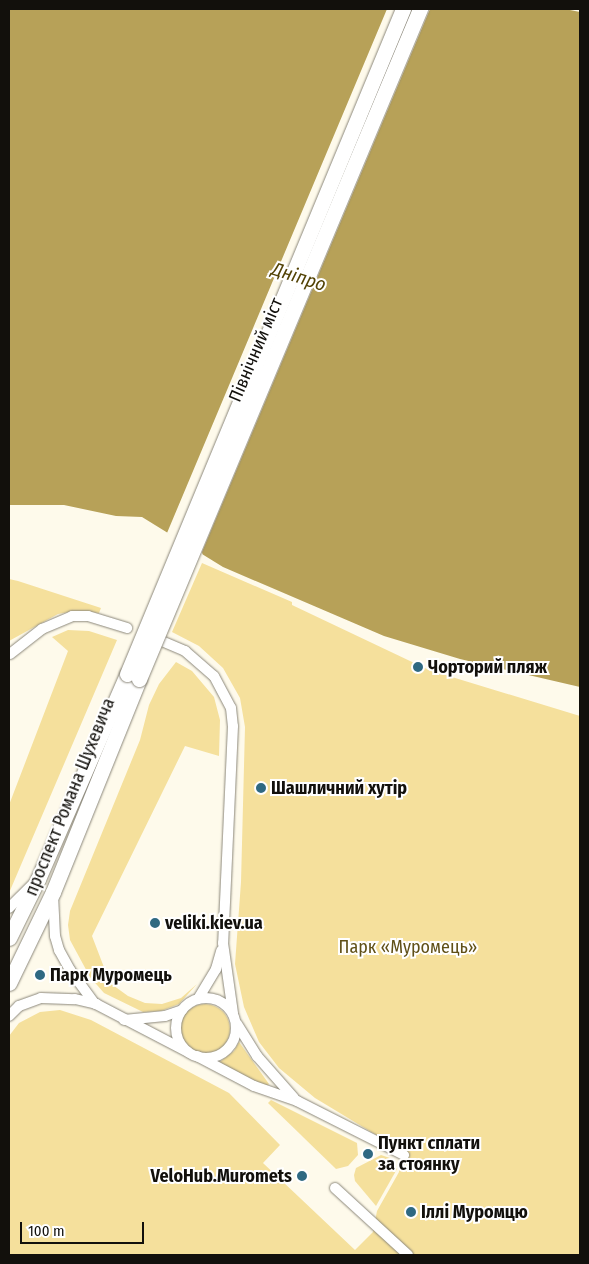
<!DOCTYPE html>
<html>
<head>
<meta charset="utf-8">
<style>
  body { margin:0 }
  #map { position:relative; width:589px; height:1264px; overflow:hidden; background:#fefaeb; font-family:"Fira Sans Condensed",sans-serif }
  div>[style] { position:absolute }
  .green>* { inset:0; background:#f5e09c }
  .round { border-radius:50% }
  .water>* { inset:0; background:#b7a158 }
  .pier>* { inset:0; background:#fefaeb }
  .roads { filter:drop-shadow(0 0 1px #8b877a) drop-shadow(0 0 1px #8b877a) }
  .minor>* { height:10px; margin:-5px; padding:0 5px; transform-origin:5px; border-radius:5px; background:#fff }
  .minor>.ring { margin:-5px; padding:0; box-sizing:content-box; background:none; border:10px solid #fff; border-radius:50% }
  .primary>* { height:15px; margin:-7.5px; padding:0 7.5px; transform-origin:7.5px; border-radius:7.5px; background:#fff }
  .bridges { filter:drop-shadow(0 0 1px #8b877a) drop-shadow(0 0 1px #8b877a) }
  .primary-bridge>* { height:15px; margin:-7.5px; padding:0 7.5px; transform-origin:7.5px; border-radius:7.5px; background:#fff }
  .dots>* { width:14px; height:14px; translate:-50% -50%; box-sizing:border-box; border:2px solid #fff; border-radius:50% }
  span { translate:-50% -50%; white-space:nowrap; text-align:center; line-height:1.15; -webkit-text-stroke:4px #fff; paint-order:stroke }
  .street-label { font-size:18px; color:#12100c }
  .poi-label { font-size:18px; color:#12100c; font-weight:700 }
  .left { translate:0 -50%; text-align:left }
  .right { translate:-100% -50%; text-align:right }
  .park-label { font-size:18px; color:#605017 }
  .water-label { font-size:19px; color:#534306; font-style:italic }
  .frame { position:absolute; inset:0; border:10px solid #12100c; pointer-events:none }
  .scale { position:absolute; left:20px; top:1222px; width:124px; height:22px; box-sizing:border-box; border:2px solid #12100c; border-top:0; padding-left:6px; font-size:15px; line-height:18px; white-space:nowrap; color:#12100c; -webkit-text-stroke:4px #fff; paint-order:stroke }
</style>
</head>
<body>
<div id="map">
  <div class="green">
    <div style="clip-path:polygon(202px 563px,292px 602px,292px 605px,429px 670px,580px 716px,580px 1255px,9px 1255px,9px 1036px,19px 1023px,40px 1012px,60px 1010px,91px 1020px,229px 1093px,280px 1145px,263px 1163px,355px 1250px,373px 1232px,377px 1211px,399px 1172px,401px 1150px,315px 1098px,279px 1068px,259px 1042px,244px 1007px,235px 964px,241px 882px,245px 727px,240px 698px,223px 668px,199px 646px,172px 632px)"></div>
    <div style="clip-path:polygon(9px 579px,18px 581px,101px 608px,99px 613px,75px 611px,58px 614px,9px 641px)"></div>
    <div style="clip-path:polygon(68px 630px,89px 631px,117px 640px,9px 893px,9px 805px,68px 651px,52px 637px)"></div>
    <div style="clip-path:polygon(176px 662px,192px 671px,214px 697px,220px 720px,219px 756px,185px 746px,92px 936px,110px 983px,128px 996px,145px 1003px,162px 1004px,181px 998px,197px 984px,179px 1004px,161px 1011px,143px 1012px,104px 993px,90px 977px,70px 940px,68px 925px,70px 911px,140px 740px,149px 705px,159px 684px)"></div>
    <div class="round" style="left:180px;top:1004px;width:50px;height:50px"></div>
    <div style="clip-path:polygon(239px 1042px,269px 1084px,267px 1086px,217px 1064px,234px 1051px)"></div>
    <div style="clip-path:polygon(271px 1100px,357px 1143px,358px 1155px,348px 1166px,336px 1169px,268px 1103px)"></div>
    <div style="clip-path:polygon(381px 1155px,393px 1159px,397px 1169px,376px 1206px,355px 1181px,354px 1175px,356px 1168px)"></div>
  </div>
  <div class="water">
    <div style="clip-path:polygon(9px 9px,565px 9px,580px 12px,580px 687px,460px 659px,384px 636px,223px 567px,142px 517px,116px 516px,64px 505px,9px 505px)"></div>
  </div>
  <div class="pier">
    <div style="clip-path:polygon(387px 9px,430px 9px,202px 552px,203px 557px,167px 533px)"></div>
  </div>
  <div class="roads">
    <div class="minor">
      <div style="left:164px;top:642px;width:23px;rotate:23deg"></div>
      <div style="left:185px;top:651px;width:38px;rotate:41deg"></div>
      <div style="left:214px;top:676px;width:36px;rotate:62deg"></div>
      <div style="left:231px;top:708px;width:18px;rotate:84deg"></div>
      <div style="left:233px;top:726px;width:217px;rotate:92.6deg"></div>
      <div style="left:223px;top:943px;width:71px;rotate:81.9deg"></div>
      <div style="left:10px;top:654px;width:41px;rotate:-38deg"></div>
      <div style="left:42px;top:629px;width:33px;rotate:-23deg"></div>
      <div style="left:72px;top:616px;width:16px"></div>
      <div style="left:88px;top:616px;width:41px;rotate:17.1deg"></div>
      <div style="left:53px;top:895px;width:41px;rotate:87.2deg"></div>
      <div style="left:55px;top:936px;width:15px;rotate:74deg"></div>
      <div style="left:59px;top:950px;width:23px;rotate:61deg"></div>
      <div style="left:70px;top:970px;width:42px;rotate:53.7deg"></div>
      <div style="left:9px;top:908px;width:33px;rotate:-45deg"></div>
      <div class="ring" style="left:176px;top:998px;width:50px;height:50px"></div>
      <div style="left:198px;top:999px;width:35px;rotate:-59deg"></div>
      <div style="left:216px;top:969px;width:19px;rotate:-74deg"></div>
      <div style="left:9px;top:1016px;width:14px;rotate:-45deg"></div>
      <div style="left:19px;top:1006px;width:23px;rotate:-20deg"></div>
      <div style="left:41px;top:998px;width:34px;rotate:2deg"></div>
      <div style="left:75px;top:999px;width:22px;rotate:13deg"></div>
      <div style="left:96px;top:1004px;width:104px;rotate:27.6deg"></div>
      <div style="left:124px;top:1020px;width:41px;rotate:-5.6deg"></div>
      <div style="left:165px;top:1016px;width:18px;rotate:-19deg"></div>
      <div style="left:237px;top:1024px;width:38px;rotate:58deg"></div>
      <div style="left:257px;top:1056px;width:56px;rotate:48.6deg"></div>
      <div style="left:197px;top:1056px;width:64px;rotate:27.8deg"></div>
      <div style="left:254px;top:1086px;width:46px;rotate:19.2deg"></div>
      <div style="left:297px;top:1101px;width:120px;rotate:26.8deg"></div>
      <div style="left:335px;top:1188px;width:99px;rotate:42.5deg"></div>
    </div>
    <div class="primary">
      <div style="left:9px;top:938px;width:66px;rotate:-63.8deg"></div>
      <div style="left:38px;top:879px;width:223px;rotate:-66.5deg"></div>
      <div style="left:9px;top:983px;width:101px;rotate:-64.2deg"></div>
      <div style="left:53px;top:892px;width:230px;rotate:-68deg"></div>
    </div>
  </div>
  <div class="bridges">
    <div class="primary-bridge">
      <div style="left:127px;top:674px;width:720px;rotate:-67.46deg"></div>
      <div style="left:139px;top:679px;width:727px;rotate:-67.25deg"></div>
    </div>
  </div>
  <div class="dots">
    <div style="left:418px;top:667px;background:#2f6982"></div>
    <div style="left:261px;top:788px;background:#2f6982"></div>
    <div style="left:155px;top:923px;background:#2f6982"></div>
    <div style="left:40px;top:975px;background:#2f6982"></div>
    <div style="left:368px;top:1154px;background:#2f6982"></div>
    <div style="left:302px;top:1176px;background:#2f6982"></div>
    <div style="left:411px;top:1212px;background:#2f6982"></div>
  </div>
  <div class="street-label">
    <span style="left:256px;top:350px;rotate:-67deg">Північний міст</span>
    <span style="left:70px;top:797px;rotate:-68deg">проспект Романа Шухевича</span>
  </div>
  <div class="poi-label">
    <span class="left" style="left:428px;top:667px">Чорторий пляж</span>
    <span class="left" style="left:271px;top:788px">Шашличний хутір</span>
    <span class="left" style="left:165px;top:923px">veliki.kiev.ua</span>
    <span class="left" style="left:50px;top:975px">Парк Муромець</span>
    <span class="left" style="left:378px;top:1154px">Пункт сплати<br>за стоянку</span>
    <span class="right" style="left:292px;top:1176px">VeloHub.Muromets</span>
    <span class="left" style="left:421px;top:1212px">Іллі Муромцю</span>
  </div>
  <div class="park-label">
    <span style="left:408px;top:947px">Парк «Муромець»</span>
  </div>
  <div class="water-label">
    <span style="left:299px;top:277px;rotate:18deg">Дніпро</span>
  </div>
  <div class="frame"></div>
  <div class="scale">100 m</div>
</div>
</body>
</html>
